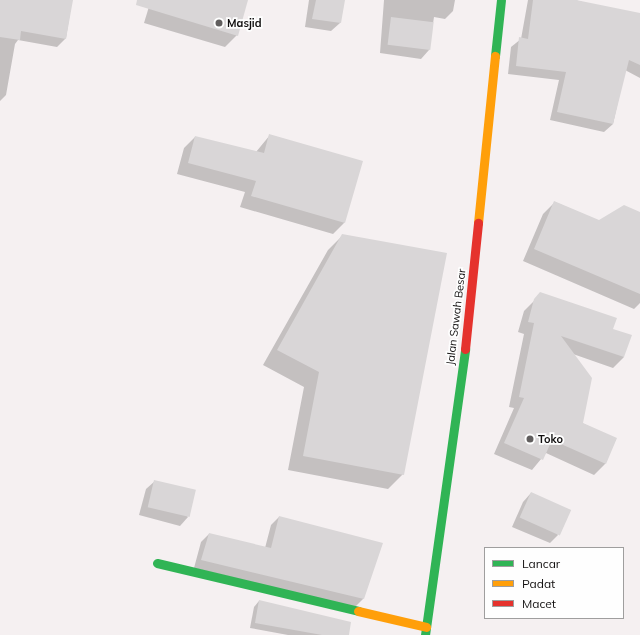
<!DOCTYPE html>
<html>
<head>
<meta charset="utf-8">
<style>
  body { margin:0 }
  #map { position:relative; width:640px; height:635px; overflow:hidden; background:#f5f0f1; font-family:Mulish,sans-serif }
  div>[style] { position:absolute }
  .shadow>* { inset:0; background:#0003 }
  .building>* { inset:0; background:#d9d6d7; transform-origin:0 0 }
  .fast>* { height:9px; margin:-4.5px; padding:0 4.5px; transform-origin:4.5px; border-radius:4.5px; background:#30b455 }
  .slow>* { height:9px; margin:-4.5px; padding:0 4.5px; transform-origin:4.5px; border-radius:4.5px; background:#ff9f0a }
  .jam>* { height:9px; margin:-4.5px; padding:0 4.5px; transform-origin:4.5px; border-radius:4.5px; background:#e5322d }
  .dots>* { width:11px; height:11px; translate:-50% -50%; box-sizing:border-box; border:2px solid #fefefe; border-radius:50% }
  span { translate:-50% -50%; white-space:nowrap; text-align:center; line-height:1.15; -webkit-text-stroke:3.5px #fefefe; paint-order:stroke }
  .poi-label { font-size:11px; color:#110f0f; font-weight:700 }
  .left { translate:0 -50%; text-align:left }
  .street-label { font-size:11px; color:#110f0f }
  .legend { position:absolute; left:484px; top:547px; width:140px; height:72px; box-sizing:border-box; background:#fefefe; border:1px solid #9f9e9e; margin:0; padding:5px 7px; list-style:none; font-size:12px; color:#110f0f }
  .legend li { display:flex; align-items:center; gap:8px; height:20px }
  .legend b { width:20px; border:1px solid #9f9e9e }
</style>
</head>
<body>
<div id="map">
  <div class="shadow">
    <div style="clip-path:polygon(0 0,72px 0,66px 38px,57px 47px,18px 40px,15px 44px,6px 95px,0 101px)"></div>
    <div style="clip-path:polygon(151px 0,247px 0,237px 35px,225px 47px,144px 23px)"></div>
    <div style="clip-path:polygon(309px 0,344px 0,340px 23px,331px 31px,305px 27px)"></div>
    <div style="clip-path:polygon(384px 0,455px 0,453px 11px,445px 19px,434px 17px,429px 50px,421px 59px,380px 53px)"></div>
    <div style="clip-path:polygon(528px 0,575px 0,640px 18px,640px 78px,625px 70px,613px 124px,604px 132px,550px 120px,559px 80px,508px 74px,511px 47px,521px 39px)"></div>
    <div style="clip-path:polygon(270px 135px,362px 162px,344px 223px,333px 234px,240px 207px,245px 192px,177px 174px,184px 148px,195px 137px,256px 152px)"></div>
    <div style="clip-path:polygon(555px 202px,599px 221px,640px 213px,640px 303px,634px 309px,523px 261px,543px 214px)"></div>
    <div style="clip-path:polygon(343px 235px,403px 474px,388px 489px,288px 470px,304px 387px,263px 365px,328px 250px)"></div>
    <div style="clip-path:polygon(541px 294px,612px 330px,624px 357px,613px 368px,573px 354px,582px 423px,616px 439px,605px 464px,594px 475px,546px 453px,532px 470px,494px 454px,514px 408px,509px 407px,524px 334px,518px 332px,524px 311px)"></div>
    <div style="clip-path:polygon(155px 481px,188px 517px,180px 526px,139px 515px,146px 489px)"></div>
    <div style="clip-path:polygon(531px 493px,558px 535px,550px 543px,512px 527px,523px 502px)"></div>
    <div style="clip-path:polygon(279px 517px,382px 544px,363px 599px,355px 607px,194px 568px,201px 542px,209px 534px,265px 548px,271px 525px)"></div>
    <div style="clip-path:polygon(259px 601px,348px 635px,288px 635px,250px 628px,254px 607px)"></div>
  </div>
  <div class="building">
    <div style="clip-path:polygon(0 0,73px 0,66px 39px,21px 31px,20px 40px,0 37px)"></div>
    <div style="clip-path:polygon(137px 0,248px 0,238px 36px,136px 5px)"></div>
    <div style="clip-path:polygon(316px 0,345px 0,341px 23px,312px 19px)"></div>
    <div style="clip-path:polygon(533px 0,576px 0,640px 13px,640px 65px,629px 60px,613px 124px,557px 112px,566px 72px,516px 66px,519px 37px,528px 39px)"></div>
    <div style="left:391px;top:17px;width:43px;height:28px;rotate:7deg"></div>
    <div style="clip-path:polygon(269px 134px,363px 161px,345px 223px,251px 196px,256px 181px,188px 163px,195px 136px,264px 153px)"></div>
    <div style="clip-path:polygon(554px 201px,599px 220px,624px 205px,640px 212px,640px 294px,534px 249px)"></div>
    <div style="clip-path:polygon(342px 234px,447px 253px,404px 475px,303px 456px,319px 372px,277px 350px)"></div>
    <div style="clip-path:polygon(540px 292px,617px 318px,613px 329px,632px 335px,624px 357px,561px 336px,592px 378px,583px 423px,617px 438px,606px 464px,552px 440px,543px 460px,504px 443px,524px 398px,519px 397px,534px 323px,528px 322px,534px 299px)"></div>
    <div style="left:154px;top:480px;width:43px;height:28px;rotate:13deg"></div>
    <div style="left:531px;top:492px;width:44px;height:28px;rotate:24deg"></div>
    <div style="clip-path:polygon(279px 516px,383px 543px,364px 599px,201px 560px,209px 533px,271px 548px)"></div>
    <div style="clip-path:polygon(259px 600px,351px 622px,349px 635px,322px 635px,255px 623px)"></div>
  </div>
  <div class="fast">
    <div style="left:495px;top:56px;width:56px;rotate:-83.9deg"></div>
    <div style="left:157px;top:563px;width:207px;rotate:13.4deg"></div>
    <div style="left:425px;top:635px;width:289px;rotate:-82deg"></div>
  </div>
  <div class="slow">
    <div style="left:478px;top:223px;width:168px;rotate:-84.2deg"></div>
    <div style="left:358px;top:611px;width:70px;rotate:13.2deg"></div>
  </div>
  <div class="jam">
    <div style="left:465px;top:349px;width:127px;rotate:-84.1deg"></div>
  </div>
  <div class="dots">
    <div style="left:219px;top:23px;background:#615e5e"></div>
    <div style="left:530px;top:439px;background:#615e5e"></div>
  </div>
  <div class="poi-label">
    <span class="left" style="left:227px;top:23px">Masjid</span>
    <span class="left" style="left:538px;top:439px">Toko</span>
  </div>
  <div class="street-label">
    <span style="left:456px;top:317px;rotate:-83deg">Jalan Sawah Besar</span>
  </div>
  <ul class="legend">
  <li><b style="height:5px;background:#30b455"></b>Lancar</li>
  <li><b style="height:5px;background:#ff9f0a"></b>Padat</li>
  <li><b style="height:5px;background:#e5322d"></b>Macet</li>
  </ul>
</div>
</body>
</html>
